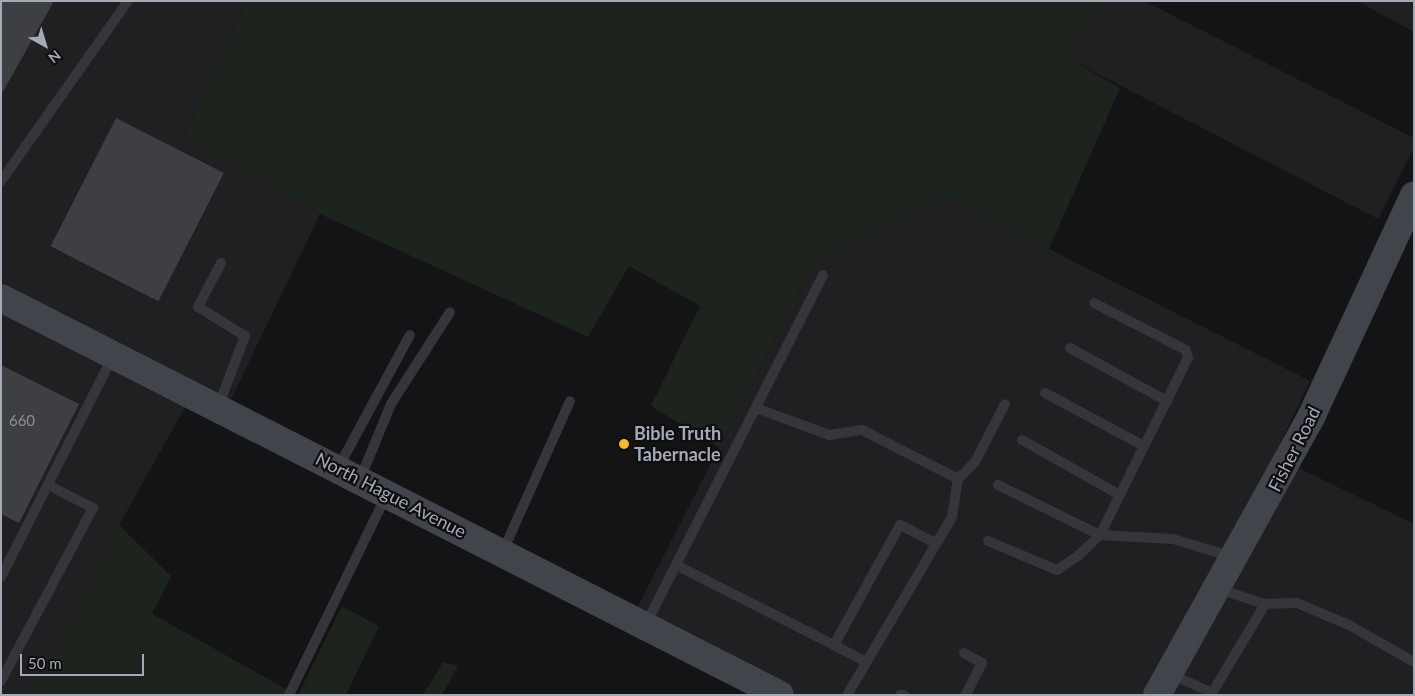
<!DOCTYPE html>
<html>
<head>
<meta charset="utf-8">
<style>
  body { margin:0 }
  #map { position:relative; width:1415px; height:696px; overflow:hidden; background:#141416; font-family:Lato,sans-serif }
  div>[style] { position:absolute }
  .built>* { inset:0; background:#202023 }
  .green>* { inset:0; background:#1c241d }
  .building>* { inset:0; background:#3e3f43; transform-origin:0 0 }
  .lane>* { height:10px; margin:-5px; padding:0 5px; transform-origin:5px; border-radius:5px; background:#35353b }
  .secondary>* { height:28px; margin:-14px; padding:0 14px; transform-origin:14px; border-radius:14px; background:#42444b }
  .dots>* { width:14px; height:14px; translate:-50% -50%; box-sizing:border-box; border:2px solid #0f0f11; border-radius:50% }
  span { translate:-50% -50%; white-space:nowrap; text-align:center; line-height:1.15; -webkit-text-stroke:4.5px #0f0f11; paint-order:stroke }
  .number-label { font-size:15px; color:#8b8f9a }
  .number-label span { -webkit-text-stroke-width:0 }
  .poi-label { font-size:18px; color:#a5aab7; font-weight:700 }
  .left { translate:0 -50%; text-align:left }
  .street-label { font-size:18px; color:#a5aab7 }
  .frame { position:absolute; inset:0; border:2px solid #a5aab7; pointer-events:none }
  .north { position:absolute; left:20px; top:20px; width:50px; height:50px; -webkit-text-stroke:4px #0f0f11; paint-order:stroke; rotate:141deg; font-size:14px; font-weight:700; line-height:20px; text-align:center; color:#a5aab7 }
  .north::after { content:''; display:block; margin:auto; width:18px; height:22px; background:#a5aab7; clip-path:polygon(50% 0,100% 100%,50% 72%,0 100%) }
  .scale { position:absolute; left:20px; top:654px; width:124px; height:22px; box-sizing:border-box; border:2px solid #a5aab7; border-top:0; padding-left:6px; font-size:15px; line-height:18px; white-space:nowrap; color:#a5aab7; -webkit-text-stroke:4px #0f0f11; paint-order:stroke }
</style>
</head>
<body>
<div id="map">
  <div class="built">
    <div style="clip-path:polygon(1px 1px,247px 1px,184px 138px,320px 214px,225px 412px,192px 395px,119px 525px,34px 695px,1px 695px)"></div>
    <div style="clip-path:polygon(1096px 1px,1144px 1px,1414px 138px,1414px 147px,1378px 219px,1069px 59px)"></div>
    <div style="clip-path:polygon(1357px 1px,1414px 1px,1414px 32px)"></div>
    <div style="clip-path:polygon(944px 196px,1310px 381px,1274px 456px,1414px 524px,1414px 695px,755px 695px,629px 624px,814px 261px)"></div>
  </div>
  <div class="green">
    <div style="clip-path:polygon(247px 1px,1096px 1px,1069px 59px,1120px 88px,1048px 251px,944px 196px,814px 261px,719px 447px,651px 406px,700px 306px,629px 266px,588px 337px,320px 214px,184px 138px)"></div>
    <div style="clip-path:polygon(119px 525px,171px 576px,152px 614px,297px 695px,34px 695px)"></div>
    <div style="clip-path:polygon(342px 606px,379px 626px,346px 695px,298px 695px)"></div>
    <div style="clip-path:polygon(443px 662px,458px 666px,442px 695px,423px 695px)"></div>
  </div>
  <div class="building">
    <div style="clip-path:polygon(1px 1px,54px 1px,1px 95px)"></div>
    <div style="left:116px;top:118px;width:121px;height:144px;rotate:27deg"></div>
    <div style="clip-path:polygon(1px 365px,79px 404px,19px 523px,1px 514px)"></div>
  </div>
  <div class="lane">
    <div style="left:1px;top:181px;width:220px;rotate:-54.8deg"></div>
    <div style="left:1070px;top:348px;width:111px;rotate:28.7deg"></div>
    <div style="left:1045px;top:393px;width:112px;rotate:28.2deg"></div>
    <div style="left:218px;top:407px;width:76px;rotate:-69.2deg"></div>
    <div style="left:245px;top:336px;width:55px;rotate:-148.3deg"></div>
    <div style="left:198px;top:307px;width:50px;rotate:-62.4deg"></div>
    <div style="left:756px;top:408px;width:78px;rotate:20.3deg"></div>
    <div style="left:829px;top:435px;width:33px;rotate:-9deg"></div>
    <div style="left:862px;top:430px;width:108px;rotate:27deg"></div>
    <div style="left:958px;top:479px;width:38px;rotate:99deg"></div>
    <div style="left:952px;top:517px;width:207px;rotate:120.5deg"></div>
    <div style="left:1022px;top:440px;width:112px;rotate:29.3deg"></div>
    <div style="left:338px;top:468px;width:151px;rotate:-61.6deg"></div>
    <div style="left:360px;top:479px;width:81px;rotate:-67.5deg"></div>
    <div style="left:391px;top:404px;width:109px;rotate:-57.3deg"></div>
    <div style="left:958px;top:479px;width:24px;rotate:-45deg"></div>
    <div style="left:975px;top:462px;width:65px;rotate:-62.7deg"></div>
    <div style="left:998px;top:485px;width:114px;rotate:26.1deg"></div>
    <div style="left:1100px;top:535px;width:73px;rotate:3.1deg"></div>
    <div style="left:1173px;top:539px;width:63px;rotate:16.7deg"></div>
    <div style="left:988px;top:541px;width:75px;rotate:22.8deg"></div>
    <div style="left:1057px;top:570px;width:27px;rotate:-34deg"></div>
    <div style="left:1079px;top:555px;width:29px;rotate:-44deg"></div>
    <div style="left:1100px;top:535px;width:198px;rotate:-63.6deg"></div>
    <div style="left:1188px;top:358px;width:8px;rotate:-104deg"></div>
    <div style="left:1186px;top:350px;width:103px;rotate:-152.9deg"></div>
    <div style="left:503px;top:551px;width:164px;rotate:-65.9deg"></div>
    <div style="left:676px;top:565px;width:177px;rotate:26.9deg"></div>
    <div style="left:834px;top:645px;width:137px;rotate:-61.2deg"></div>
    <div style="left:900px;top:525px;width:37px;rotate:27deg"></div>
    <div style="left:1px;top:577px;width:248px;rotate:-63.1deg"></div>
    <div style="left:1219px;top:589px;width:48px;rotate:18.1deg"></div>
    <div style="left:1265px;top:604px;width:32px;rotate:-2deg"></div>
    <div style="left:1297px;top:603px;width:56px;rotate:22.9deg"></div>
    <div style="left:1349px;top:625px;width:75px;rotate:29.6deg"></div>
    <div style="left:646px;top:624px;width:391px;rotate:-63.1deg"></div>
    <div style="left:834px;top:645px;width:36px;rotate:28deg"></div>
    <div style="left:964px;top:653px;width:21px;rotate:29deg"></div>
    <div style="left:982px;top:663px;width:36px;rotate:117deg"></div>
    <div style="left:1170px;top:674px;width:47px;rotate:23.8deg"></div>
    <div style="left:1px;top:681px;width:196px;rotate:-62deg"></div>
    <div style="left:93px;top:508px;width:48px;rotate:-152.9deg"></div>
    <div style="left:289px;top:695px;width:221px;rotate:-64deg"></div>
    <div style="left:900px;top:695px;width:4px"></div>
    <div style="left:1211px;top:695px;width:106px;rotate:-59.3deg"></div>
  </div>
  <div class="secondary">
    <div style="left:1px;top:298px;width:874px;rotate:27deg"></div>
    <div style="left:1157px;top:695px;width:320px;rotate:-61deg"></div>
    <div style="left:1312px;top:415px;width:242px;rotate:-65.1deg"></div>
  </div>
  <div class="dots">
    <div style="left:624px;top:444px;background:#fbb927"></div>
  </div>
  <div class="number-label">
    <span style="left:22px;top:421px">660</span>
  </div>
  <div class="poi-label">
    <span class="left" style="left:634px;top:444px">Bible Truth<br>Tabernacle</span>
  </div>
  <div class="street-label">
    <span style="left:1294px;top:449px;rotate:-63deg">Fisher Road</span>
    <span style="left:391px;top:495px;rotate:27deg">North Hague Avenue</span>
  </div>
  <div class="frame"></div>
  <div class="north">N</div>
  <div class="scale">50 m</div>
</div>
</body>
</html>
